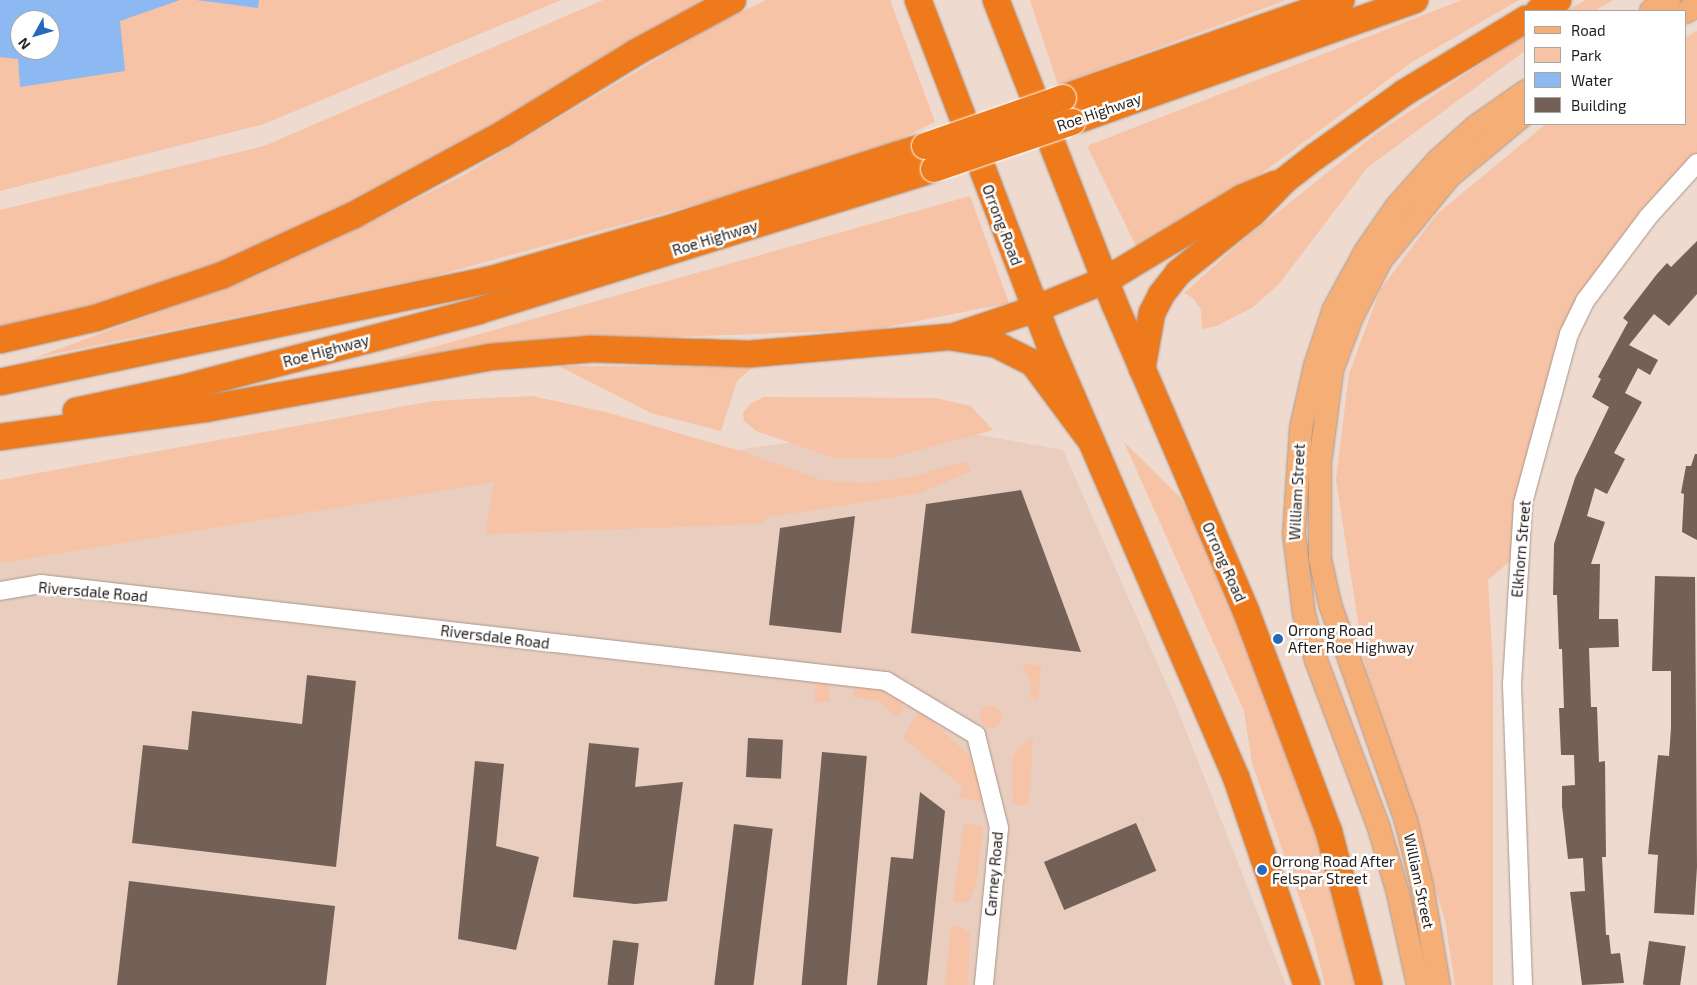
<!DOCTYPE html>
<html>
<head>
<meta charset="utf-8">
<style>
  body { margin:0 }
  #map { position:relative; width:1697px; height:985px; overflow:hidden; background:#eedace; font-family:"Exo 2",sans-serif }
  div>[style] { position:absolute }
  .built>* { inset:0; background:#e9cdbe }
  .green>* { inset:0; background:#f6c3a6; transform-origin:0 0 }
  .round { border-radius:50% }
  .water>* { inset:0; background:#8cb9f2 }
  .building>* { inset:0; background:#736157; transform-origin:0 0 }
  .roads { filter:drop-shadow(0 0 1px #a9968b) drop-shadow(0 0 1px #a9968b) }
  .minor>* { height:18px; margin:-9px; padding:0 9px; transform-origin:9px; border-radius:9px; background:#fff }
  .major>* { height:22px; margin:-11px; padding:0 11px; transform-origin:11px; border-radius:11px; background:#f5af76 }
  .highway>* { height:26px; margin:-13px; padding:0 13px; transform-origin:13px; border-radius:13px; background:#ef7a1b }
  .bridges { filter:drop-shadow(0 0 1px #fff) drop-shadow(0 0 1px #fff) }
  .highway-bridge>* { height:26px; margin:-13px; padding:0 13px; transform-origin:13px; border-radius:13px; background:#ef7a1b }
  .dots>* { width:14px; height:14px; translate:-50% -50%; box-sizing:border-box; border:2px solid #fff; border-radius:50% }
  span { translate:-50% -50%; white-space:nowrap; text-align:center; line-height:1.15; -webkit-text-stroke:5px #fff; paint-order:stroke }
  .street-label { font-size:15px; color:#251e1a }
  .poi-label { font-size:15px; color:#251e1a }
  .left { translate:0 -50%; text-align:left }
  .legend { position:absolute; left:1524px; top:10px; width:162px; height:115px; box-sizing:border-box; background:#fff; border:1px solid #a8a5a3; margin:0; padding:6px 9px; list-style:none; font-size:15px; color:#251e1a }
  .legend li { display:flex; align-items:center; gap:10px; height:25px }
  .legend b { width:25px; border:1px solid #a8a5a3 }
  .north { position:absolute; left:10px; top:10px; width:50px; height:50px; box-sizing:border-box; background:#fff; border:1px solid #a8a5a3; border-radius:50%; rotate:231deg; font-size:14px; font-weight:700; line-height:20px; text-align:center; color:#251e1a }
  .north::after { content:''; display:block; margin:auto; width:18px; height:22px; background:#266abb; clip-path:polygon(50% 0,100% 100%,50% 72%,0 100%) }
</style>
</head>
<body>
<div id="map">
  <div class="built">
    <div style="clip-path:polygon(924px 425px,1063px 450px,1177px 708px,1286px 985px,0 985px,0 548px)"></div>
  </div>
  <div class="green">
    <div style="clip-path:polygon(evenodd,0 0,561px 0,264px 124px,0 191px,0 0,20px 20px,50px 20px,50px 50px,20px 50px,20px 20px)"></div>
    <div style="clip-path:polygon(603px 0,733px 0,354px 215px,0 340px,0 210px,264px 146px)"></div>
    <div style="clip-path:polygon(766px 0,890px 0,935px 122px,878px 150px,752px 189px,431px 277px,34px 358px,252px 278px,357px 229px,462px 176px,716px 24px)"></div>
    <div style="clip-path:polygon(1030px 0,1286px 0,1058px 85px)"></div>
    <div style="clip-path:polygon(1462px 0,1519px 0,1412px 62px,1261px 174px,1140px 254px,1087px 146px)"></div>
    <div style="clip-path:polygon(1586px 0,1613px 0,1594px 11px,1566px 11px)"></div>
    <div style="clip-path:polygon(1697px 31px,1697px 163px,1585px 301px,1517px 555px,1488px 580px,1493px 669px,1493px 985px,1455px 985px,1445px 920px,1364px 660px,1336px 480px,1349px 374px,1380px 290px,1437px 214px,1546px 124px,1686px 124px,1686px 37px)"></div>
    <div style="clip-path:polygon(1526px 34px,1526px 50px,1367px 168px,1279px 284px,1253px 307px,1217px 326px,1202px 329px,1201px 310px,1193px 298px,1184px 293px,1248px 236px,1377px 133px)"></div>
    <div style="clip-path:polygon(970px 196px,1009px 303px,872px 330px,530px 342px,338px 374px)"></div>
    <div style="clip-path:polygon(559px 366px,753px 367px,737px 381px,721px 431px,651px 413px)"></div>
    <div style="clip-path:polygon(532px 396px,606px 412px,747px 453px,821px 480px,864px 483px,911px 477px,966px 461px,971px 471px,920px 493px,770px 517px,758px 524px,485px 534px,494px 482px,0 563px,0 480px,433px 401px)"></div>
    <div style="clip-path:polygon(764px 397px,936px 398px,971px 406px,993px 430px,890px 458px,834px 458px,756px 431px,744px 421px,743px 413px,750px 404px)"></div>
    <div style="clip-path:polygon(1124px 442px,1179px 496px,1204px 537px,1320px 831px,1360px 985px,1325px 985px,1313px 937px,1252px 763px,1244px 711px)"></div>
    <div style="clip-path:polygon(1022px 664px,1041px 666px,1038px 701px,1029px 697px,1032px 686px)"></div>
    <div style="left:815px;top:674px;width:14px;height:28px"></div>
    <div style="clip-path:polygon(855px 684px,886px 692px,902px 701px,903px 711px,897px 717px,879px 701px,853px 697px)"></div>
    <div class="round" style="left:980px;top:706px;width:22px;height:22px"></div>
    <div style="clip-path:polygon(920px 709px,968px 755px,978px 772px,985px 799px,982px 802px,958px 797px,963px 787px,903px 738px)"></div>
    <div style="clip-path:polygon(1033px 738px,1029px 804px,1021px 806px,1013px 803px,1012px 758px,1021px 745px)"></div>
    <div style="clip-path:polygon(964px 823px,983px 827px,976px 886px,968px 902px,953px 901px)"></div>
    <div style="clip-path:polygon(959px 925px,970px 933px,968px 985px,945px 985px,951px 927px)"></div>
  </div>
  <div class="water">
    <div style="clip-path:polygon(evenodd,0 0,180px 0,120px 21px,125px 71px,20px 87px,18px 59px,0 57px,0 0,20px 20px,50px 20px,50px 50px,20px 50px,20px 20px)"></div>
    <div style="clip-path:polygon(196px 0,259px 0,258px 8px)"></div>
  </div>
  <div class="building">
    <div style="clip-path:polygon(1697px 241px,1697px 294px,1669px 326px,1654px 314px,1629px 345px,1658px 360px,1650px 375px,1638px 368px,1625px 393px,1642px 402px,1614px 453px,1625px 459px,1607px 494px,1595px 488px,1587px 516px,1605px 522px,1591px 564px,1600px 564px,1599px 619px,1618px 619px,1619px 647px,1589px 648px,1591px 707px,1597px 707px,1599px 762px,1605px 761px,1606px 857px,1602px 857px,1606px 935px,1609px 935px,1611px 954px,1620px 953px,1624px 983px,1582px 985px,1570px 892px,1585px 891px,1583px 858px,1568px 859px,1562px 806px,1562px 786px,1575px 785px,1574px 755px,1561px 755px,1559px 708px,1564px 708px,1562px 649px,1559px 649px,1557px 595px,1553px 595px,1554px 544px,1575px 478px,1609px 407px,1592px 397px,1601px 379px,1598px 377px,1628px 322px,1623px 318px,1657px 274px,1667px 263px,1671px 267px)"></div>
    <div style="clip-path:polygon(1695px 454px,1697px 454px,1697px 540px,1682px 532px,1684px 494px,1681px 493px,1686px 466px,1691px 466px)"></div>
    <div style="clip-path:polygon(1021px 490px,1081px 652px,911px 633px,926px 504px)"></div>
    <div style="clip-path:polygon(855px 516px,841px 633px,769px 625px,780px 528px)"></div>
    <div style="clip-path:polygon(1655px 576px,1695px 577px,1697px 867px,1694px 915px,1654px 913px,1658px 855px,1648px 854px,1658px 755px,1669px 756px,1671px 728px,1671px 671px,1652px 671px)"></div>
    <div style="clip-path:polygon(307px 675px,356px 681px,336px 867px,132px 843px,143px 745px,188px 750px,192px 711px,302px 724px)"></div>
    <div style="left:748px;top:738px;width:35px;height:39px;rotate:3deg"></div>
    <div style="clip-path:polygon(589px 743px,639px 748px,635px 787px,683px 782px,667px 901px,635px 904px,573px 897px)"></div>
    <div style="left:822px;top:752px;width:45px;height:234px;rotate:5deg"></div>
    <div style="clip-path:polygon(475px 761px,504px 764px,496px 846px,539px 857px,516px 950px,458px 939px)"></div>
    <div style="clip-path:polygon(920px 792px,945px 811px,927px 985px,877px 985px,891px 857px,913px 859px)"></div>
    <div style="left:1136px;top:823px;width:52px;height:100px;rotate:67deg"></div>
    <div style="left:734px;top:824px;width:39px;height:162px;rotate:7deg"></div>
    <div style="clip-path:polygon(129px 881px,335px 906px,326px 985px,117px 985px)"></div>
    <div style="left:613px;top:940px;width:26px;height:45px;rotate:7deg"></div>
    <div style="left:1649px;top:941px;width:37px;height:44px;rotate:8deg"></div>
  </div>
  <div class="roads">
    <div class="minor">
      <div style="left:0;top:591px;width:42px;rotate:-9.7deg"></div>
      <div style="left:41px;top:584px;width:851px;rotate:6.55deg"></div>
      <div style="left:886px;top:681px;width:105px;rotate:31deg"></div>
      <div style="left:976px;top:735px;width:96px;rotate:76.1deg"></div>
      <div style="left:999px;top:828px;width:158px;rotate:95.5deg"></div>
      <div style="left:1523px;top:985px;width:301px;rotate:-92.1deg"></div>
      <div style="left:1512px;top:684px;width:181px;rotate:-86.5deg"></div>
      <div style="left:1523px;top:503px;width:175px;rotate:-74.8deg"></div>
      <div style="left:1569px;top:334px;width:37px;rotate:-64deg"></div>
      <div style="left:1585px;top:301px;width:105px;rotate:-53.1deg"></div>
      <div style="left:1648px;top:217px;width:73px;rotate:-47.8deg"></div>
    </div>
    <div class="major">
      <div style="left:1651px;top:11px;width:21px;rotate:-31deg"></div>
      <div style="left:1686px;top:12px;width:13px;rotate:-32deg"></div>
      <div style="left:1418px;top:985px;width:94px;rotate:-102.3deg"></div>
      <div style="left:1398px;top:893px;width:68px;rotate:-106.3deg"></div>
      <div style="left:1379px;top:828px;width:179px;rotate:-110.6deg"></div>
      <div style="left:1316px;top:660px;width:48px;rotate:-104.6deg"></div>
      <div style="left:1304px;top:614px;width:81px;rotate:-97.1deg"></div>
      <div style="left:1294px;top:534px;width:106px;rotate:-86.2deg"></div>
      <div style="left:1301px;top:428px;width:64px;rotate:-77.3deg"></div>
      <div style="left:1315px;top:366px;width:60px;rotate:-71.6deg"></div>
      <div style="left:1334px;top:309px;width:65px;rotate:-61.5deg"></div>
      <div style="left:1365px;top:252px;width:55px;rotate:-55.4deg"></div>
      <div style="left:1396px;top:207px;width:62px;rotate:-48.3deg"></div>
      <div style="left:1437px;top:161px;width:52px;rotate:-41.9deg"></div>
      <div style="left:1476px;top:126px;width:61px;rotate:-35deg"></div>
      <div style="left:1439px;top:985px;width:100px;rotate:-99.7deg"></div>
      <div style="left:1422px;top:886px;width:67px;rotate:-103.8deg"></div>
      <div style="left:1406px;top:821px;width:230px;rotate:-109.3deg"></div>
      <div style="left:1330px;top:604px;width:46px;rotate:-102.5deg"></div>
      <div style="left:1320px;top:559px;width:96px;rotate:-90deg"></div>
      <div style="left:1320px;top:463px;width:94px;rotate:-82.6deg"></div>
      <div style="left:1332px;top:370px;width:57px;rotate:-69.3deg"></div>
      <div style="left:1352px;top:317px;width:64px;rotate:-63deg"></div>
      <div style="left:1381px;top:260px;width:109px;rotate:-50.6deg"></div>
      <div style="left:1450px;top:176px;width:99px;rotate:-39.7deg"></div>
    </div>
    <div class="highway">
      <div style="left:918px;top:0;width:367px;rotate:69.1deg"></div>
      <div style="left:1049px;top:343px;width:473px;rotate:66.7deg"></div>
      <div style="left:1236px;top:777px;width:220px;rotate:71.2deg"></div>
      <div style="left:996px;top:0;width:327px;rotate:68.7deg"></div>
      <div style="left:1115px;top:305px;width:333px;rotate:66.8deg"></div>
      <div style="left:1246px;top:611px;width:236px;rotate:69.4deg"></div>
      <div style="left:1329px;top:832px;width:158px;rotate:75.3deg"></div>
      <div style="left:1539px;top:11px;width:22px;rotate:-30deg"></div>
      <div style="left:1063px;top:98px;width:295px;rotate:-19.4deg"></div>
      <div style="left:1072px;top:122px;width:364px;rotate:-19.6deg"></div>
      <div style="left:955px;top:336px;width:84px;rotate:-18.6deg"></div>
      <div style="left:1035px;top:309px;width:77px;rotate:-22.2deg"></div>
      <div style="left:1106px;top:280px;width:159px;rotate:-31.1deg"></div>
      <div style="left:1242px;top:198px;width:36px;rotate:-23deg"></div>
      <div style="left:0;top:340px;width:98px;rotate:-12.9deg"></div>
      <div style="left:96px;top:318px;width:134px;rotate:-18.7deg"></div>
      <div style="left:223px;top:275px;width:144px;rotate:-24.6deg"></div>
      <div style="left:354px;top:215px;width:170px;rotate:-28.5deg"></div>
      <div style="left:503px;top:134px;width:155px;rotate:-31.5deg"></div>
      <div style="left:635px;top:53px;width:111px;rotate:-28.4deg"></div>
      <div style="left:1142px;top:369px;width:57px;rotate:-79.9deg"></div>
      <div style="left:1152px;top:313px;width:20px;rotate:-63deg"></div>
      <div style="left:1161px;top:295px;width:28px;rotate:-52deg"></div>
      <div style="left:1178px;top:273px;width:96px;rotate:-38.7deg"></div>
      <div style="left:1253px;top:213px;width:46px;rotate:-45.9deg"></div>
      <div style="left:1285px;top:180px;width:39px;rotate:-38deg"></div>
      <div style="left:1316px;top:156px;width:108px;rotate:-35.6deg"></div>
      <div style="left:1404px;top:93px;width:143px;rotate:-31.2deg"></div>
      <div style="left:0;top:382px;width:500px;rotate:-11.8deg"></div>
      <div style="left:489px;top:280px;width:196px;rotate:-16deg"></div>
      <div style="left:677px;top:226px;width:261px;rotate:-17.9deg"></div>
      <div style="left:76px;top:411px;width:109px;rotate:-12.1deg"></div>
      <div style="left:183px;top:388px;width:305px;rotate:-14.6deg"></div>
      <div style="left:478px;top:311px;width:478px;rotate:-17.3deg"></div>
      <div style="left:0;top:437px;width:207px;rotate:-7.8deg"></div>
      <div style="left:205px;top:409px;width:291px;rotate:-10.3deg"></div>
      <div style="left:491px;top:357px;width:102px;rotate:-4.5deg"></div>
      <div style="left:593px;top:349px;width:157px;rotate:1.8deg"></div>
      <div style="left:750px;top:354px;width:201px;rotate:-4.9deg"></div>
      <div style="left:950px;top:337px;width:46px;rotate:8.8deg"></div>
      <div style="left:995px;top:344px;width:42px;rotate:26.6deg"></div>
      <div style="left:1033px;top:363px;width:92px;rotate:53.4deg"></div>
    </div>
  </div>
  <div class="bridges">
    <div class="highway-bridge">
      <div style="left:925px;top:146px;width:146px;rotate:-19.2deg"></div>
      <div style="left:934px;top:169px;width:146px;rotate:-18.8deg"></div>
    </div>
  </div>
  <div class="dots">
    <div style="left:1278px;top:639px;background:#266abb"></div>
    <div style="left:1262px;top:870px;background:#266abb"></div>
  </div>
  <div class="street-label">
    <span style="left:1099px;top:112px;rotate:-19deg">Roe Highway</span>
    <span style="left:1002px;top:225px;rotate:69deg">Orrong Road</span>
    <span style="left:715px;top:238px;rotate:-17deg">Roe Highway</span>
    <span style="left:326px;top:351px;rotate:-15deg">Roe Highway</span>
    <span style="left:1297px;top:492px;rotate:-87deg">William Street</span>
    <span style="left:1521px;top:549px;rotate:-85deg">Elkhorn Street</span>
    <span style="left:1224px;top:562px;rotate:66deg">Orrong Road</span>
    <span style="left:93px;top:592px;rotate:5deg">Riversdale Road</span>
    <span style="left:495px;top:637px;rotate:7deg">Riversdale Road</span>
    <span style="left:994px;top:874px;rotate:-85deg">Carney Road</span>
    <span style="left:1419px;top:881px;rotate:78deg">William Street</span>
  </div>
  <div class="poi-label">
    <span class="left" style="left:1288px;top:639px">Orrong Road<br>After Roe Highway</span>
    <span class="left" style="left:1272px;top:870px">Orrong Road After<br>Felspar Street</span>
  </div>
  <ul class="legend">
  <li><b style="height:6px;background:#f5af76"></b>Road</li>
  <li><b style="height:14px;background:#f6c3a6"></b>Park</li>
  <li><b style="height:14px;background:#8cb9f2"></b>Water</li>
  <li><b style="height:14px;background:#736157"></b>Building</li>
  </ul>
  <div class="north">N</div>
</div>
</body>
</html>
